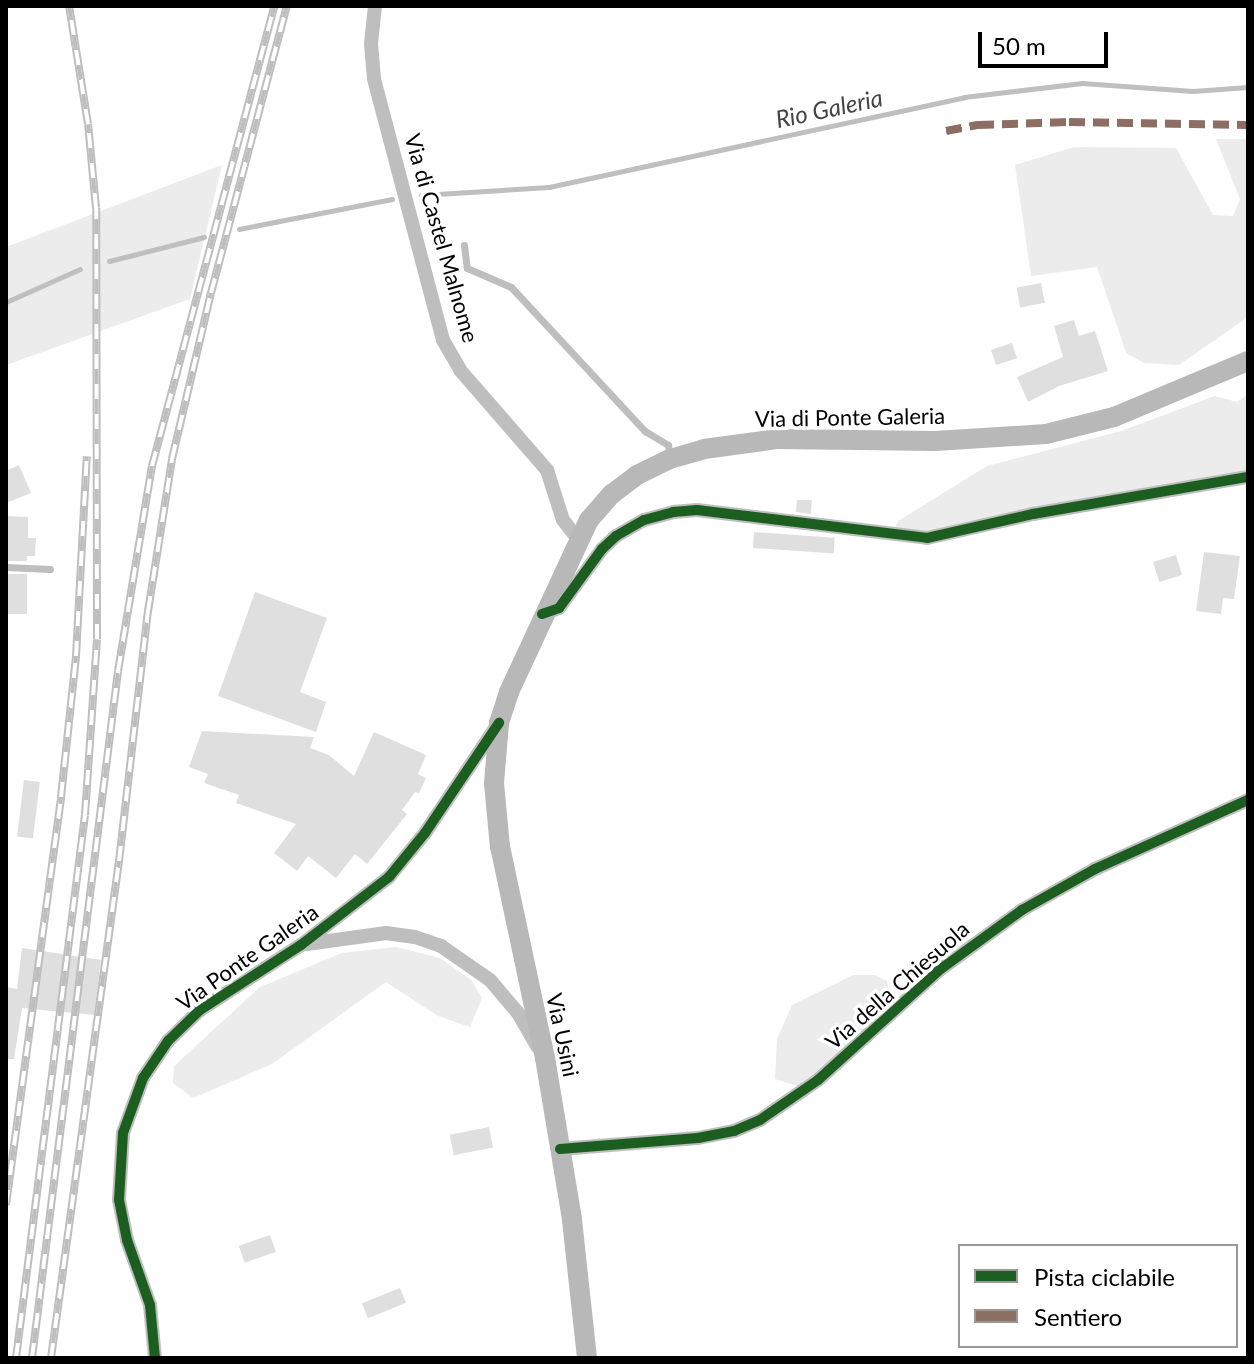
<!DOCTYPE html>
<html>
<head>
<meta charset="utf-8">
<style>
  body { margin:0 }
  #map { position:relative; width:1254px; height:1364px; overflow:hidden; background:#fff; font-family:Lato,sans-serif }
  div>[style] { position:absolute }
  .green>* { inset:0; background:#ececec }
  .stream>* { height:5px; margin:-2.5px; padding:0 2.5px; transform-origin:2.5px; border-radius:2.5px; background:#bfbfbf }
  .building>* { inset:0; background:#dfdfdf; transform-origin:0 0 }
  .service>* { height:7px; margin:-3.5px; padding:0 3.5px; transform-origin:3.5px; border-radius:3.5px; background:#bebebe }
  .minor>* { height:14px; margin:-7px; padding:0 7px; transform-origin:7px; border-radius:7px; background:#bebebe }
  .secondary>* { height:20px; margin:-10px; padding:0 10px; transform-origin:10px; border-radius:10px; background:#b8b8b8 }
  .rail>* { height:8px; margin-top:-4px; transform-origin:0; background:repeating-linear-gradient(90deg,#fff 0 15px,#bebebe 0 30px); box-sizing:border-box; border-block:2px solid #bebebe }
  .quiet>* { height:8px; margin-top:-4px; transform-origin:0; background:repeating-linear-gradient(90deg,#8d6e63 0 16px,transparent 0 24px) }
  .cycleway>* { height:10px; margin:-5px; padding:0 5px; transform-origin:5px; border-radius:5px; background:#1b5e20 }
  span { translate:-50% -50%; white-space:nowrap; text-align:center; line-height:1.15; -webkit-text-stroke:7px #fff; paint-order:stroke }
  .street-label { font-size:22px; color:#000 }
  .water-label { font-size:24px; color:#444; font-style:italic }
  .frame { position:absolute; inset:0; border:8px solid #000; pointer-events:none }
  .legend { position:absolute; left:958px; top:1244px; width:280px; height:104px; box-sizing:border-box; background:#fff; border:2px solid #999; margin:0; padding:10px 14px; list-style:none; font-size:24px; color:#000 }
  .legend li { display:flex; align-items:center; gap:16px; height:40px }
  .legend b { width:40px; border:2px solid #999 }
  .scale { position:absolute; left:978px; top:32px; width:130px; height:36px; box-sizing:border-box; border:4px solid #000; border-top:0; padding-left:10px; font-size:24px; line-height:28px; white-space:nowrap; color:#000; -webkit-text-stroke:6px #fff; paint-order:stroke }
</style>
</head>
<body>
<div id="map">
  <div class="green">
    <div style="clip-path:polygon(1216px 139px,1248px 139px,1248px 317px,1179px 365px,1144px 363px,1126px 353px,1097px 267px,1031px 276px,1015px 165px,1074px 147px,1176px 148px,1213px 215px,1233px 216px,1240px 199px)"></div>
    <div style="clip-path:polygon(222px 165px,190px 299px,6px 365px,6px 247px)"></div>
    <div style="clip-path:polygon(1248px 394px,1248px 471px,908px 535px,894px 530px,898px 521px,987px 466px,1121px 431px,1215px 396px,1237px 402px)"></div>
    <div style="clip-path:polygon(396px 947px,440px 958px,471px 980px,482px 998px,470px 1027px,438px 1016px,386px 982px,272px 1064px,193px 1098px,173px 1083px,174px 1066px,260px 987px,342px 953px)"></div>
    <div style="clip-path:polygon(853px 975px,875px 975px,887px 981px,890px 995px,880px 1016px,815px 1077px,797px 1086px,775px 1079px,777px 1039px,792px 1005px)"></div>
  </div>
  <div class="stream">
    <div style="left:421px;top:195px;width:128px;rotate:-3.6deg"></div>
    <div style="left:549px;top:187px;width:425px;rotate:-12.2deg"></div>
    <div style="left:964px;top:97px;width:119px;rotate:-6.8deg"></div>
    <div style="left:1082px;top:83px;width:111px;rotate:4.1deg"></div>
    <div style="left:1193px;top:91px;width:55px;rotate:-4.2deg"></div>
    <div style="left:239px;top:229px;width:156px;rotate:-11.1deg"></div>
    <div style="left:109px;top:261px;width:98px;rotate:-14.2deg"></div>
    <div style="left:6px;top:302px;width:81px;rotate:-24deg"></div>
  </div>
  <div class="building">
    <div style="left:1041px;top:283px;width:20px;height:25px;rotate:79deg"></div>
    <div style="clip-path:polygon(1074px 320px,1079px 336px,1095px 331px,1108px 371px,1059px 386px,1028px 402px,1017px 377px,1063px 357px,1054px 326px)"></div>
    <div style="left:1012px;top:343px;width:16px;height:22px;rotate:72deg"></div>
    <div style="clip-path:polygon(19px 465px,31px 493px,6px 503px,6px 471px)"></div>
    <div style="clip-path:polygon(797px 500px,812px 500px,811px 514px,796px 512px)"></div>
    <div style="clip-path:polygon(6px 516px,28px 517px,28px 538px,36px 538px,35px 556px,27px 556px,27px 561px,6px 561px)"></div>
    <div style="left:754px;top:532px;width:81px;height:16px;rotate:4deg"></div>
    <div style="clip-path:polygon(1204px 552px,1240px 556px,1234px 599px,1223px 598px,1221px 614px,1196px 611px)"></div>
    <div style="left:1176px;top:555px;width:21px;height:24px;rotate:73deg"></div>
    <div style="left:6px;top:574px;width:21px;height:40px"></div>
    <div style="clip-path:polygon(255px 592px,327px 618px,300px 692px,326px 702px,316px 732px,218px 696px)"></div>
    <div style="clip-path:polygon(202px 731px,314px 737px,310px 748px,329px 755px,354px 776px,374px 732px,426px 755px,418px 774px,426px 778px,419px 793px,415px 792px,402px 810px,407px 814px,367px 864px,355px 854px,336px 878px,308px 856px,297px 871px,274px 853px,296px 824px,236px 803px,239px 795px,204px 783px,208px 774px,189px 767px)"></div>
    <div style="left:24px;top:780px;width:16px;height:57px;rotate:7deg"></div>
    <div style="clip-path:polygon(22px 948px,101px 960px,94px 1015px,22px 1008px,14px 1059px,6px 1059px,6px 987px,17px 989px)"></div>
    <div style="left:489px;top:1127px;width:21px;height:40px;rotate:79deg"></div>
    <div style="left:270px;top:1235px;width:18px;height:33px;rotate:71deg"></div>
    <div style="left:400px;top:1288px;width:16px;height:41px;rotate:68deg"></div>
  </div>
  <div class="service">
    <div style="left:464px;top:245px;width:23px;rotate:83deg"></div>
    <div style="left:467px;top:268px;width:48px;rotate:23.4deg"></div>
    <div style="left:511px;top:287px;width:197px;rotate:47.1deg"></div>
    <div style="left:645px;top:431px;width:27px;rotate:31deg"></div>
    <div style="left:668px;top:445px;width:11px;rotate:80deg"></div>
    <div style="left:6px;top:567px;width:44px;rotate:2.6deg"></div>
  </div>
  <div class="minor">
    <div style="left:375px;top:6px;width:38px;rotate:96deg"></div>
    <div style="left:371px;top:44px;width:35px;rotate:85deg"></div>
    <div style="left:374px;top:79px;width:270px;rotate:75.2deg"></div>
    <div style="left:443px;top:340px;width:34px;rotate:60deg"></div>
    <div style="left:460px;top:370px;width:133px;rotate:49deg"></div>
    <div style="left:547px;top:470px;width:52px;rotate:72.3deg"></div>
    <div style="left:563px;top:520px;width:24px;rotate:52deg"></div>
    <div style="left:543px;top:614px;width:17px;rotate:-21deg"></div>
    <div style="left:559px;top:608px;width:73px;rotate:-53.9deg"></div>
    <div style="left:602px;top:549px;width:19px;rotate:-43deg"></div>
    <div style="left:616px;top:536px;width:32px;rotate:-30deg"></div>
    <div style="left:644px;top:520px;width:30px;rotate:-15deg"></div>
    <div style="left:673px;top:512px;width:24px;rotate:-5deg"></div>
    <div style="left:697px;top:510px;width:232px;rotate:6.9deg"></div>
    <div style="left:927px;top:538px;width:109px;rotate:-12.8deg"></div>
    <div style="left:1033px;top:514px;width:218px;rotate:-9.8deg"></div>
    <div style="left:307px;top:944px;width:80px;rotate:-7.9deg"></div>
    <div style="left:386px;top:933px;width:29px;rotate:8deg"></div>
    <div style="left:415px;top:937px;width:28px;rotate:19deg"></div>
    <div style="left:441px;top:946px;width:60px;rotate:34.8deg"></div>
    <div style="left:490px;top:980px;width:43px;rotate:49.7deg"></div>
    <div style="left:518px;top:1013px;width:39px;rotate:60deg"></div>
    <div style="left:560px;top:1149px;width:138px;rotate:-4.6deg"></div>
    <div style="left:698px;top:1138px;width:37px;rotate:-11deg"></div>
    <div style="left:734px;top:1131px;width:28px;rotate:-23deg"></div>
    <div style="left:760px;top:1120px;width:70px;rotate:-34.6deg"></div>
    <div style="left:818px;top:1080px;width:162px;rotate:-42.2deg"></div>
    <div style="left:938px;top:971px;width:104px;rotate:-36deg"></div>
    <div style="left:1022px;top:910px;width:84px;rotate:-29.3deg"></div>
    <div style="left:1095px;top:869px;width:168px;rotate:-24.3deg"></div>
    <div style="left:155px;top:1358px;width:53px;rotate:-95.4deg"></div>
    <div style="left:150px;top:1305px;width:69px;rotate:-109.5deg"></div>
    <div style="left:127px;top:1240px;width:41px;rotate:-101.3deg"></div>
    <div style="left:119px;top:1200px;width:67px;rotate:-86.6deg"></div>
    <div style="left:123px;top:1133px;width:59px;rotate:-70deg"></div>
    <div style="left:143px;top:1078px;width:45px;rotate:-56deg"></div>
    <div style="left:168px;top:1041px;width:45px;rotate:-44.1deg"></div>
    <div style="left:200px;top:1010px;width:120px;rotate:-32.8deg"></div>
    <div style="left:301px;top:945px;width:111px;rotate:-37.7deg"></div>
    <div style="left:389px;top:877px;width:57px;rotate:-50.7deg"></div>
    <div style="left:425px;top:833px;width:128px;rotate:-56.2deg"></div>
  </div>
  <div class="secondary">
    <div style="left:587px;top:1358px;width:140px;rotate:-96.2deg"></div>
    <div style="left:572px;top:1219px;width:163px;rotate:-99.5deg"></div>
    <div style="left:545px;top:1058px;width:216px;rotate:-102deg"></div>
    <div style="left:500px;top:847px;width:64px;rotate:-95.4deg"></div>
    <div style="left:494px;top:783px;width:60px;rotate:-85.2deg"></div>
    <div style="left:499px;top:723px;width:33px;rotate:-72deg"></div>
    <div style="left:509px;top:692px;width:190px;rotate:-65.1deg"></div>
    <div style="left:589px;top:520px;width:35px;rotate:-49deg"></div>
    <div style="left:612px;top:494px;width:31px;rotate:-37deg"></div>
    <div style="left:637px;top:475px;width:37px;rotate:-26deg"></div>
    <div style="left:670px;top:459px;width:35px;rotate:-16deg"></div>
    <div style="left:704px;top:449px;width:75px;rotate:-7.7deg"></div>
    <div style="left:778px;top:439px;width:157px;rotate:0.7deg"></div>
    <div style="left:935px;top:441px;width:111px;rotate:-3.6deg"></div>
    <div style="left:1046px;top:434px;width:70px;rotate:-14deg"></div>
    <div style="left:1114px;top:417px;width:145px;rotate:-22.7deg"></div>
  </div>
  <div class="rail">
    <div style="left:6px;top:1205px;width:412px;rotate:-82.3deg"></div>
    <div style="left:61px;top:797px;width:142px;rotate:-83.9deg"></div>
    <div style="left:76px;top:656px;width:200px;rotate:-86.9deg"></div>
    <div style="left:16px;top:1358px;width:547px;rotate:-82.76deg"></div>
    <div style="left:85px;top:815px;width:176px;rotate:-86.1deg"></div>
    <div style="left:97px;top:639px;width:431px;rotate:-90.1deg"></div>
    <div style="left:96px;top:208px;width:84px;rotate:-95.4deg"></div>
    <div style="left:88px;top:124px;width:120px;rotate:-99.1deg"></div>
    <div style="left:32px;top:1358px;width:692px;rotate:-82.86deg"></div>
    <div style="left:118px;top:671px;width:208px;rotate:-80.6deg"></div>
    <div style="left:152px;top:466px;width:476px;rotate:-75.1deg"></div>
    <div style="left:51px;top:1358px;width:502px;rotate:-82.21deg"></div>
    <div style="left:119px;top:861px;width:252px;rotate:-83.4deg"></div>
    <div style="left:148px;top:611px;width:154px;rotate:-81deg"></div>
    <div style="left:172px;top:459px;width:171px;rotate:-76.8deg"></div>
    <div style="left:211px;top:293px;width:297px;rotate:-75.2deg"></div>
  </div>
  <div class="quiet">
    <div style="left:946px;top:131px;width:33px;rotate:-11deg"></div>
    <div style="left:978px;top:125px;width:91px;rotate:-1.9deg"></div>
    <div style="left:1069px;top:122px;width:179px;rotate:1deg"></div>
  </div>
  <div class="cycleway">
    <div style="left:542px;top:614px;width:18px;rotate:-19deg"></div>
    <div style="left:559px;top:608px;width:73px;rotate:-53.9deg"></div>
    <div style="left:602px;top:549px;width:19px;rotate:-43deg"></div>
    <div style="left:616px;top:536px;width:32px;rotate:-30deg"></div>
    <div style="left:644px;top:520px;width:30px;rotate:-15deg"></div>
    <div style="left:673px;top:512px;width:24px;rotate:-5deg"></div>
    <div style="left:697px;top:510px;width:232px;rotate:6.9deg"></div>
    <div style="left:927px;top:538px;width:109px;rotate:-12.8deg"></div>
    <div style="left:1033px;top:514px;width:218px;rotate:-9.8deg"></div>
    <div style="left:560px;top:1149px;width:138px;rotate:-4.6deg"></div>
    <div style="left:698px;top:1138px;width:37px;rotate:-11deg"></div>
    <div style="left:734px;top:1131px;width:28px;rotate:-23deg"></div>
    <div style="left:760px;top:1120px;width:70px;rotate:-34.6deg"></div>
    <div style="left:818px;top:1080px;width:162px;rotate:-42.2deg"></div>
    <div style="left:938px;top:971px;width:104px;rotate:-36deg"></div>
    <div style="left:1022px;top:910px;width:84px;rotate:-29.3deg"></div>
    <div style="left:1095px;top:869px;width:168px;rotate:-24.3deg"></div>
    <div style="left:155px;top:1358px;width:53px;rotate:-95.4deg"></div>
    <div style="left:150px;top:1305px;width:69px;rotate:-109.5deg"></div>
    <div style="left:127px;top:1240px;width:41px;rotate:-101.3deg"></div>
    <div style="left:119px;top:1200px;width:67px;rotate:-86.6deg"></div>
    <div style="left:123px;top:1133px;width:59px;rotate:-70deg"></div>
    <div style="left:143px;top:1078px;width:45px;rotate:-56deg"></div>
    <div style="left:168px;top:1041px;width:45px;rotate:-44.1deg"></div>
    <div style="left:200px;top:1010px;width:120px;rotate:-32.8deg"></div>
    <div style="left:301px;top:945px;width:111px;rotate:-37.7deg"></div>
    <div style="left:389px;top:877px;width:57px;rotate:-50.7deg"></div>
    <div style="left:425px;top:833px;width:133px;rotate:-56.1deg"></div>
  </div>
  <div class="street-label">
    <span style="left:442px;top:238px;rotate:74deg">Via di Castel Malnome</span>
    <span style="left:850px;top:417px;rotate:-1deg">Via di Ponte Galeria</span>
    <span style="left:247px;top:957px;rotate:-35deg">Via Ponte Galeria</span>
    <span style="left:897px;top:985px;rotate:-41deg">Via della Chiesuola</span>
    <span style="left:563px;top:1035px;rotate:78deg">Via Usini</span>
  </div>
  <div class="water-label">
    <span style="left:829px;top:108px;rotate:-12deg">Rio Galeria</span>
  </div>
  <div class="frame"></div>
  <ul class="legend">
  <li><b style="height:10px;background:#1b5e20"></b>Pista ciclabile</li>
  <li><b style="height:10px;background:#8d6e63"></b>Sentiero</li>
  </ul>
  <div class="scale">50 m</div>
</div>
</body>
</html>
